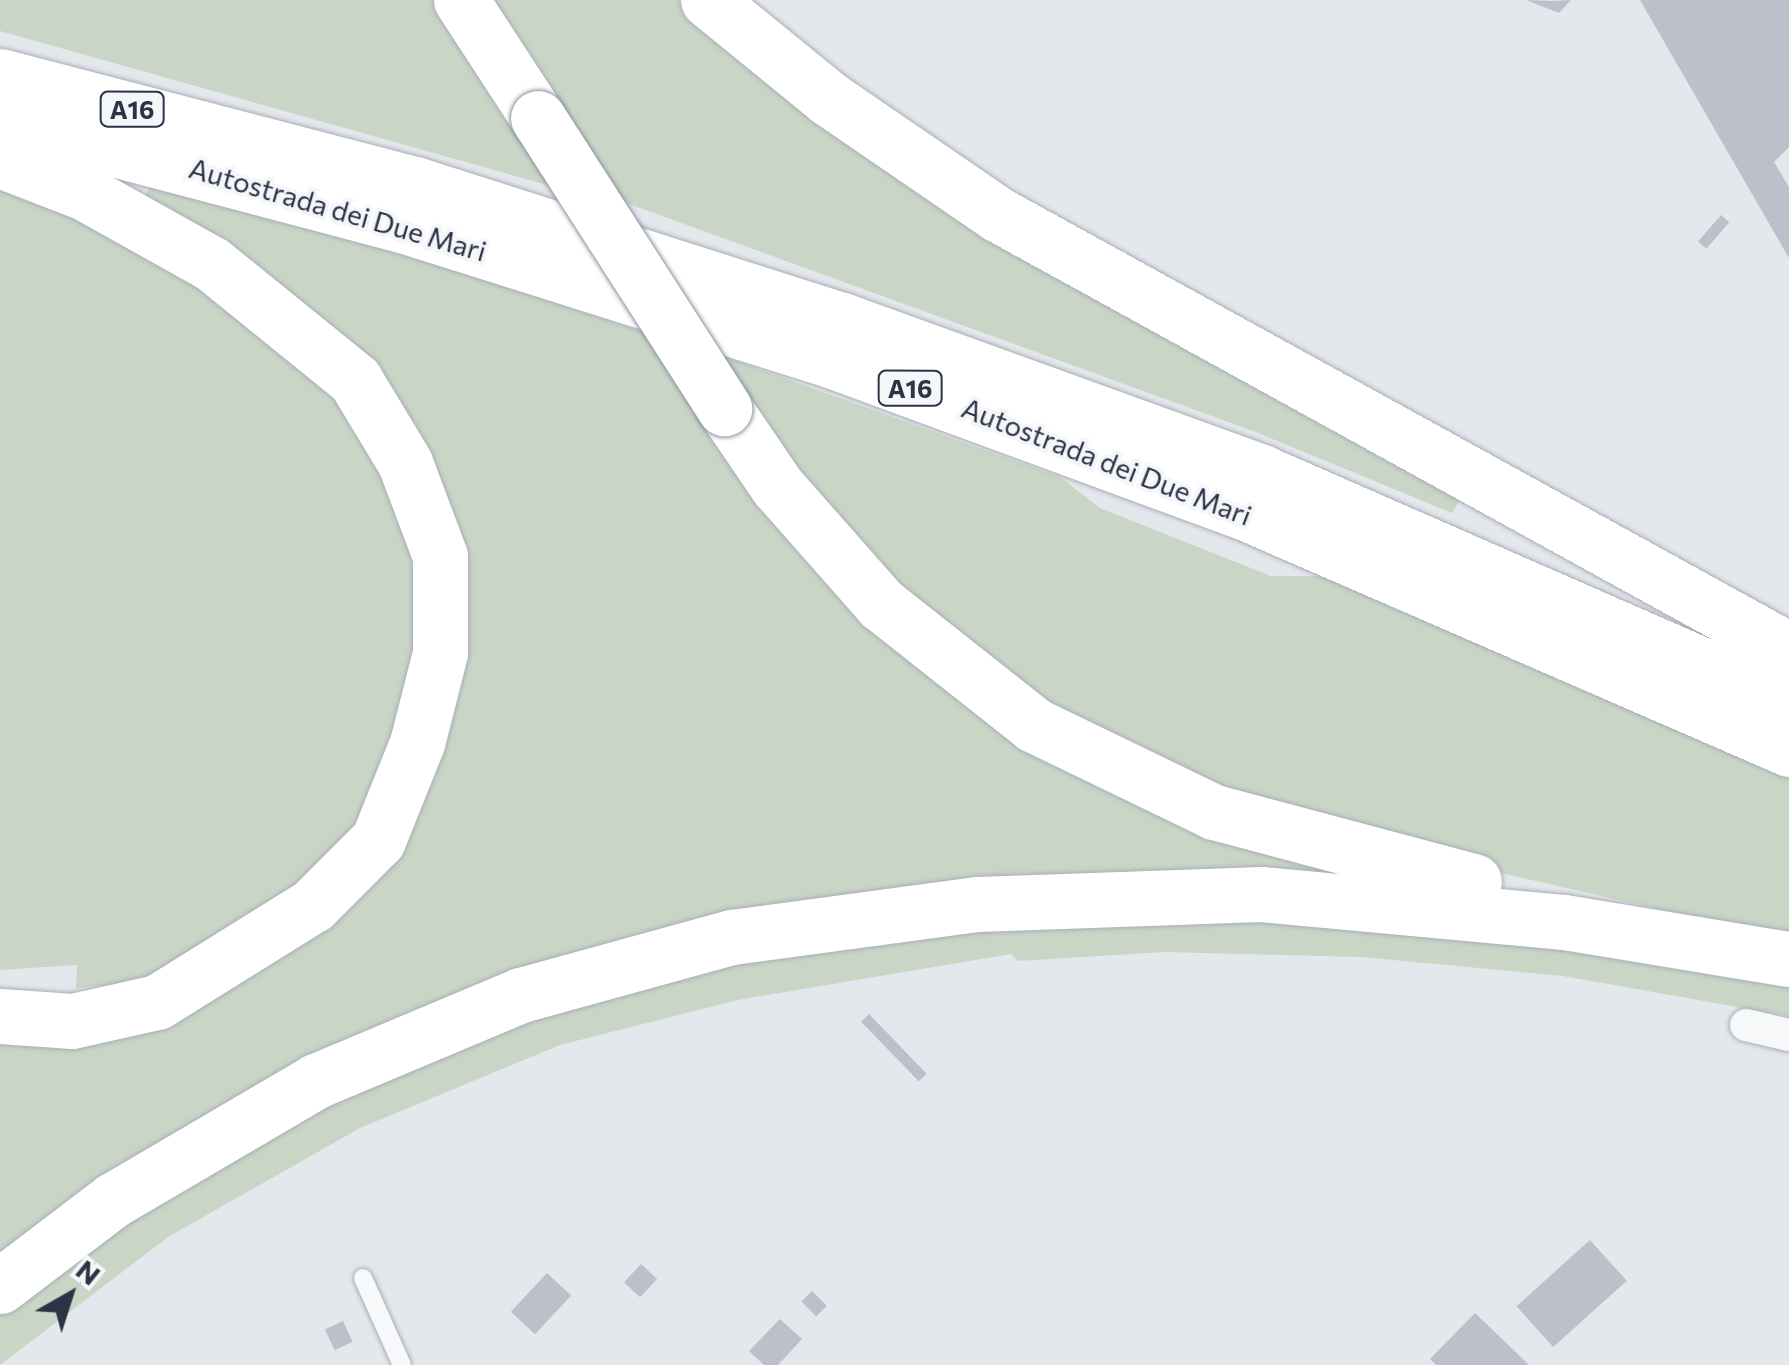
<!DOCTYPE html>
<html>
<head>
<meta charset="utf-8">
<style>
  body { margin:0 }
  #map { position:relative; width:1789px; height:1365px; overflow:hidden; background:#e4e7ec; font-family:Commissioner,sans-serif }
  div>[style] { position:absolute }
  .green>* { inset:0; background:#c9d6c5 }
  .building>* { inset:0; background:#bbc0ca; transform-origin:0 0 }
  .roads { filter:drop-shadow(0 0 2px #a9aeb7) drop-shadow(0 0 2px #a9aeb7) }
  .service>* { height:18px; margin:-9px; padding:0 9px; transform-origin:9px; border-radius:9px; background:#f7f8fa }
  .minor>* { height:32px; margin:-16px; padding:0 16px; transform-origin:16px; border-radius:16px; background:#f7f8fa }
  .motorway>* { height:55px; margin:-27.5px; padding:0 27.5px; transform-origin:27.5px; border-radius:27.5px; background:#fff }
  .bridges { filter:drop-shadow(0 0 2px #8b94a3) drop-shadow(0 0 2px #8b94a3) }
  .motorway-bridge>* { height:55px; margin:-27.5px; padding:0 27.5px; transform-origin:27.5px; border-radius:27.5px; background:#fff }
  span { translate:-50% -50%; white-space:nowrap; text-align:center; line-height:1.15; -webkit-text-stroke:8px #f4f6f9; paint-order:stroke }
  .shield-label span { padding:2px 8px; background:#f4f6f9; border:2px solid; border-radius:8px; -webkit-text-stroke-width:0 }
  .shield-label { font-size:25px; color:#2b3445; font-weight:700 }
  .street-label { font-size:28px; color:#2b3445 }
  .north { position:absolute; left:20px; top:1245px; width:100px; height:100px; -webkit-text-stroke:8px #f4f6f9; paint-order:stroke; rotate:39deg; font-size:28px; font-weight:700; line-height:40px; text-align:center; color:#2b3445 }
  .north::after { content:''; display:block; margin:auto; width:35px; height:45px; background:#2b3445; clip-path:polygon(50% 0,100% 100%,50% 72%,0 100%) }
</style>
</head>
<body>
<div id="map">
  <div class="green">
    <div style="clip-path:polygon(0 0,435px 0,554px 187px,0 31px)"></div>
    <div style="clip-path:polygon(478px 0,684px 0,1464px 493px,1452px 513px,1253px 431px,610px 197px)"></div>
    <div style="clip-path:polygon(0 170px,302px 344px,406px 505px,425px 624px,377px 797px,312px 880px,166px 971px,117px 984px,76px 988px,77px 965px,0 970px)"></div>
    <div style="clip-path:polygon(151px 184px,475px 276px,649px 334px,744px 476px,1199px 828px,1338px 876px,607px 949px,0 1265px,0 1022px,74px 1024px,389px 831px,436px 493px,144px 199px)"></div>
    <div style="clip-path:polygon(711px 352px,1060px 477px,1100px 508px,1271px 576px,1335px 576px,1789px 778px,1789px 939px,1335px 835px,1097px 741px,874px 570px)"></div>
    <div style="clip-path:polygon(1257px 911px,1789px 974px,1789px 1016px,1563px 976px,1362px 957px,1164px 952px,1018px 961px,1011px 954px,738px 1000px,560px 1045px,360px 1128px,168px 1237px,0 1365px,0 1303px,377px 1067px,760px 944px)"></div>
  </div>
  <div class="building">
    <div style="clip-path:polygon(1526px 0,1553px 1px,1571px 0,1559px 13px)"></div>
    <div style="clip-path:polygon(1640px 0,1789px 0,1789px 147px,1774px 162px,1789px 187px,1789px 258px)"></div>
    <div style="left:1721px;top:215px;width:11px;height:35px;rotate:41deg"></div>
    <div style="left:869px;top:1014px;width:83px;height:11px;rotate:46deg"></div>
    <div style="left:1590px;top:1240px;width:55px;height:99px;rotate:48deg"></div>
    <div style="left:641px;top:1264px;width:22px;height:25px;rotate:43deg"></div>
    <div style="left:547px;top:1273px;width:33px;height:53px;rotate:43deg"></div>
    <div style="left:812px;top:1291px;width:21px;height:15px;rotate:45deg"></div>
    <div style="clip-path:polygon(1475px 1313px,1529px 1365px,1436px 1365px,1430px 1359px)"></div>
    <div style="clip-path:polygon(780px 1319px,802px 1339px,778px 1365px,764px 1365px,749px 1351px)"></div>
    <div style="left:343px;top:1321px;width:23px;height:20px;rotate:65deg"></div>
  </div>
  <div class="roads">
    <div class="service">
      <div style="left:363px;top:1278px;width:95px;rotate:65.9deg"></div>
    </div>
    <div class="minor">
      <div style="left:1746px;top:1025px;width:44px;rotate:13.1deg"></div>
    </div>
    <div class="motorway">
      <div style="left:461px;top:0;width:141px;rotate:56.9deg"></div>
      <div style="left:708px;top:0;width:155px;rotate:39.2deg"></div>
      <div style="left:828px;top:98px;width:207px;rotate:34.4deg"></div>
      <div style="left:999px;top:215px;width:902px;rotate:28.84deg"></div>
      <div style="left:0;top:76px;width:429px;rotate:14.6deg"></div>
      <div style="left:415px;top:184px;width:448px;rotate:17.7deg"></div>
      <div style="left:842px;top:320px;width:446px;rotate:19.9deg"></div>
      <div style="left:1261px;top:472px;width:576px;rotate:23.63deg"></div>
      <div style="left:0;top:119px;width:416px;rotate:14.8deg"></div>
      <div style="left:402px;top:225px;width:449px;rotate:17.5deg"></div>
      <div style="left:830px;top:360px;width:443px;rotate:20.2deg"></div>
      <div style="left:1246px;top:513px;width:592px;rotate:23.49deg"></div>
      <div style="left:0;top:160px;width:91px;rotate:21.2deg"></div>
      <div style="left:85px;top:193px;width:145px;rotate:29.2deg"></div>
      <div style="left:212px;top:264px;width:184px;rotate:39deg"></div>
      <div style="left:355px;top:380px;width:97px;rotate:58.9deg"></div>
      <div style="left:405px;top:463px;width:99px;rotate:69.4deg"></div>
      <div style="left:440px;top:556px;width:97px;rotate:90deg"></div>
      <div style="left:440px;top:653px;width:93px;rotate:104.3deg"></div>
      <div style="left:417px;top:743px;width:105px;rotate:111.9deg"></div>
      <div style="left:378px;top:840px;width:92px;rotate:135deg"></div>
      <div style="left:313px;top:905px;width:184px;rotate:148.1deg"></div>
      <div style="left:157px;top:1002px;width:87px;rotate:167.4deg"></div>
      <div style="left:72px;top:1021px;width:72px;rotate:-176deg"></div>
      <div style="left:724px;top:408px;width:94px;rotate:55.8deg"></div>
      <div style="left:777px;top:486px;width:157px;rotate:48.6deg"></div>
      <div style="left:881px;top:604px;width:195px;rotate:38.3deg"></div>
      <div style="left:1034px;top:725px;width:200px;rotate:25.8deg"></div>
      <div style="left:1214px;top:812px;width:269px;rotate:14.9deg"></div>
      <div style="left:0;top:1286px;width:142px;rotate:-37.3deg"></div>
      <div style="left:113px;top:1200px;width:235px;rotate:-30.4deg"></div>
      <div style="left:316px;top:1081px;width:222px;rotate:-22.8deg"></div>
      <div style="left:521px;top:995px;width:219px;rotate:-15.4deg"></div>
      <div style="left:732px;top:937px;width:247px;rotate:-7.7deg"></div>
      <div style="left:977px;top:904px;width:284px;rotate:-2deg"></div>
      <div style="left:1261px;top:894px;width:305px;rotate:5.3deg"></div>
      <div style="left:1565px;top:922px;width:227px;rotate:9.4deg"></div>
    </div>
  </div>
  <div class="bridges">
    <div class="motorway-bridge">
      <div style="left:538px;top:118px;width:345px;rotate:57.3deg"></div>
    </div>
  </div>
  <div class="shield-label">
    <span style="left:132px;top:109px">A16</span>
    <span style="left:910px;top:388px">A16</span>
  </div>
  <div class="street-label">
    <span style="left:338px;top:209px;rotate:16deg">Autostrada dei Due Mari</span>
    <span style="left:1107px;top:461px;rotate:21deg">Autostrada dei Due Mari</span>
  </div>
  <div class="north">N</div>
</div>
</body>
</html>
